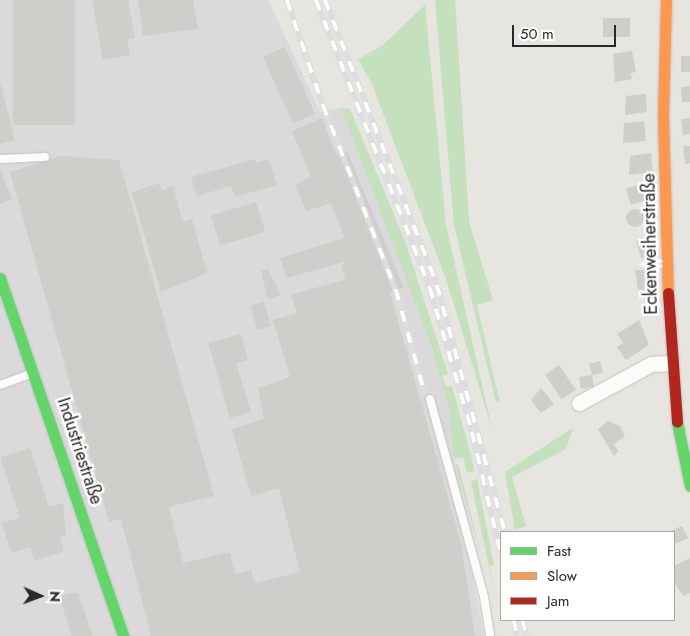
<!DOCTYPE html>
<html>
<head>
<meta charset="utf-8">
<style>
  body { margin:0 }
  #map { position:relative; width:690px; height:636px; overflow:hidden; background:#e6e5e0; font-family:Jost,sans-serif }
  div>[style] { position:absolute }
  .industrial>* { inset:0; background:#dbd9db }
  .green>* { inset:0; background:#c4e0bc }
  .building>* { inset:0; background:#cfceca; transform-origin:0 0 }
  .round { border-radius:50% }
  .roads { filter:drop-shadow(0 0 1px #c4c4c4) drop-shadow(0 0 1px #c4c4c4) }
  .lane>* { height:8px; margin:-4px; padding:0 4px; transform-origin:4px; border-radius:4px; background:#fbfbfa }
  .street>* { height:15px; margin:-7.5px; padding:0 7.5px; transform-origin:7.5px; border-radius:7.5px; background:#fbfbfa }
  .fast>* { height:11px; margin:-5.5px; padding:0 5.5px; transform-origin:5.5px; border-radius:5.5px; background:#63d668 }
  .slow>* { height:11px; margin:-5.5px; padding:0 5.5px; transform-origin:5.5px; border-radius:5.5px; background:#ff974d }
  .jam>* { height:11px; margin:-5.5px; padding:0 5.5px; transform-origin:5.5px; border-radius:5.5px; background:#b3261e }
  .rail>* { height:5.5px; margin-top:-2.75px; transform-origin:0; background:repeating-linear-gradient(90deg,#fff 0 11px,#dddcde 0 22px); box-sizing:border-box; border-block:1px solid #dddcde }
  span { translate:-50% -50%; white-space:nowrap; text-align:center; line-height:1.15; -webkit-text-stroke:5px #fff; paint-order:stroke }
  .street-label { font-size:18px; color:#292929 }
  .legend { position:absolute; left:500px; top:531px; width:175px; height:90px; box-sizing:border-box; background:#fff; border:1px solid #a9a9a9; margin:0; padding:6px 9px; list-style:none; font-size:15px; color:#292929 }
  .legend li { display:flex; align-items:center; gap:10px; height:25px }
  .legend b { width:25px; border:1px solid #a9a9a9 }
  .north { position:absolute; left:15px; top:571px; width:50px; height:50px; -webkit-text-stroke:4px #fff; paint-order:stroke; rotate:92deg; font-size:14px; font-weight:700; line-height:20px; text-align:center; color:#292929 }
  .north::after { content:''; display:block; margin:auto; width:18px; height:22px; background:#292929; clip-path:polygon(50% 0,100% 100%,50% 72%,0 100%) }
  .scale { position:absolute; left:512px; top:25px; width:104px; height:22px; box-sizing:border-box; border:2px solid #292929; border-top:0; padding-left:6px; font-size:15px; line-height:18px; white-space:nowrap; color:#292929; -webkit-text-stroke:4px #fff; paint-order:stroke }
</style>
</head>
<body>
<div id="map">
  <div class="industrial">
    <div style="clip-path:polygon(0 0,268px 0,320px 112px,341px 108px,432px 348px,449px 408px,455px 465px,478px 556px,469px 559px,484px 636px,0 636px)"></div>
  </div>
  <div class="green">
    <div style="clip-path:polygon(435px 0,455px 0,469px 222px,493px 300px,477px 305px,500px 403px,495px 399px,454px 225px)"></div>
    <div style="clip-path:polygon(425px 5px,446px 225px,492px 429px,447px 282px,372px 84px,358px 59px,382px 46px)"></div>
    <div style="clip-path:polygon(341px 108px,350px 109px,405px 241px,448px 374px,442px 376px,446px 387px,452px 386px,475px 471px,467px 473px,463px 457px,454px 459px,449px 408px,432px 348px)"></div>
    <div style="clip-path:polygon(573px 428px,566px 449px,512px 477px,526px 526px,515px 530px,505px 472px)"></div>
    <div style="clip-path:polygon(458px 464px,461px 475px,481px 556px,455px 465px)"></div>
    <div style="clip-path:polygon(477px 479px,494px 565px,490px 566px,493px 586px,471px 481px)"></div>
  </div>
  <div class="building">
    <div style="left:13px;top:0;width:62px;height:125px"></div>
    <div style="clip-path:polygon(92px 0,128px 0,135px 38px,127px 39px,130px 55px,103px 60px)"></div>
    <div style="clip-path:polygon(138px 0,193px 0,198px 29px,143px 36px)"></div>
    <div style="left:603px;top:18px;width:27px;height:19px"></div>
    <div style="left:285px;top:47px;width:73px;height:24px;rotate:66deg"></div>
    <div style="clip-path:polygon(632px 51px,636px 72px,631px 73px,632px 79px,615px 82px,613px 54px)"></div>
    <div style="left:681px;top:56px;width:9px;height:16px"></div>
    <div style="clip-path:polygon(0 82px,15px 140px,0 144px)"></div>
    <div style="clip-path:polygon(690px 86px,690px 102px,682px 102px,681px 87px)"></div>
    <div style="clip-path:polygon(646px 94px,647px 112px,625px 115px,626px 96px)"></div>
    <div style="clip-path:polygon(322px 118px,336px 155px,347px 151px,404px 288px,390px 293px,461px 543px,475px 636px,151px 636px,121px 519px,109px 522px,10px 172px,61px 156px,119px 160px,214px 496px,169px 507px,183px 563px,230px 552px,235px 574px,251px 570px,255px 583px,300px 572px,279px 488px,251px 496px,232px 429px,264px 419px,258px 388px,290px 377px,273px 320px,297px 313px,291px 295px,346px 279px,341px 266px,347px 261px,287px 278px,280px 258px,345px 238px,331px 203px,306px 211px,295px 185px,311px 177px,292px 131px)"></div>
    <div style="clip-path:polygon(690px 118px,690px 134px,683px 135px,681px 119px)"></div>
    <div style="clip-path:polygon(644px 121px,646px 141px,623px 143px,624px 123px)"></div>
    <div style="clip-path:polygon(683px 146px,690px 146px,690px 163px,685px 164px)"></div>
    <div style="clip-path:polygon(651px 153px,653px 172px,629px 175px,630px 156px)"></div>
    <div style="clip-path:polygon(255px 159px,256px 163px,269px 159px,277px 185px,235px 197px,231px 186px,197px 196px,191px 177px)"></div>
    <div style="clip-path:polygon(0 169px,12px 199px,0 204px)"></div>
    <div style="clip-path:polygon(160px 183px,162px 190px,173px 186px,183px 222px,192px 219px,207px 273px,161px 292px,132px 192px)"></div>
    <div style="left:644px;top:183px;width:17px;height:19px;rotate:73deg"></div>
    <div style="left:256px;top:202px;width:31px;height:47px;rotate:73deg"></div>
    <div class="round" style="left:626px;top:209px;width:18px;height:18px"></div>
    <div style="left:651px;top:236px;width:19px;height:16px;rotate:72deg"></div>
    <div style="clip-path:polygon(268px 269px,281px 295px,268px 299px,261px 271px)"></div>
    <div style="clip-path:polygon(635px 270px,655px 270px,654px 290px,638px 290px)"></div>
    <div style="left:264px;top:302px;width:25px;height:14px;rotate:74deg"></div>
    <div style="clip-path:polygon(639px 320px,649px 345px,626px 360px,617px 347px,623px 343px,617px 334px)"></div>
    <div style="clip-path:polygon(241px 334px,248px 360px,236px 363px,251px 412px,230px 418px,208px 343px)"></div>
    <div style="left:600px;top:361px;width:12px;height:11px;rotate:76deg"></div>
    <div style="left:559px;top:365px;width:30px;height:17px;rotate:56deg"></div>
    <div style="left:592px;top:375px;width:12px;height:13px;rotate:81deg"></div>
    <div style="clip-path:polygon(541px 388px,554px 404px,541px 413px,531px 400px)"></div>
    <div style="clip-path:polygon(608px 421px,620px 426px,625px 436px,614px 444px,618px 451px,614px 456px,598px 429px)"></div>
    <div style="clip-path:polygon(30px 448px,49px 507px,63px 503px,66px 535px,60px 537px,64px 551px,34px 561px,30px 547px,11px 553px,2px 523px,20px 518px,0 457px)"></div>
    <div style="clip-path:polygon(682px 526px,688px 538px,676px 544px,674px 532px,668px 532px)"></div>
    <div style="clip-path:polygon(690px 558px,690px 593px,683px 596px,674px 582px,674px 566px)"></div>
    <div style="clip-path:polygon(70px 593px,78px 593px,93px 636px,72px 636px,59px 596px)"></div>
  </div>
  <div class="roads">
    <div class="lane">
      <div style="left:0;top:159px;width:45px;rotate:-2.5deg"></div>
      <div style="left:0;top:385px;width:33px;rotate:-20deg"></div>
      <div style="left:430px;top:399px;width:205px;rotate:74.7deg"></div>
      <div style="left:484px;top:597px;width:39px;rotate:81deg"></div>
    </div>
    <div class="street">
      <div style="left:579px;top:403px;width:82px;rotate:-28.4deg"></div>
      <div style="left:651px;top:364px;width:19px;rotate:-3deg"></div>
    </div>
    <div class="fast">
      <div style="left:0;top:278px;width:379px;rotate:71deg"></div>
      <div style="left:677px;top:422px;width:65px;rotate:78.5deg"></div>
    </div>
    <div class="slow">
      <div style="left:666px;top:0;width:117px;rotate:91.5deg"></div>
      <div style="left:663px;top:117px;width:176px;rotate:88.4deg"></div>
    </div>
    <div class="jam">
      <div style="left:668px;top:293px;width:129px;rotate:86deg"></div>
    </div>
  </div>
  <div class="rail">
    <div style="left:287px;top:0;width:111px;rotate:71.1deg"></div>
    <div style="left:323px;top:105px;width:199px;rotate:68.5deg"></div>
    <div style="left:396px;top:290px;width:108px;rotate:74.4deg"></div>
    <div style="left:316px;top:0;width:310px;rotate:68.4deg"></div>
    <div style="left:430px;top:288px;width:150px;rotate:73.7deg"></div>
    <div style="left:472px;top:432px;width:125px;rotate:76.6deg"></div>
    <div style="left:325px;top:0;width:306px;rotate:68.5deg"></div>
    <div style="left:437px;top:285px;width:256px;rotate:74.6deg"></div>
    <div style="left:514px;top:620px;width:16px;rotate:79deg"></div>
    <div style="left:523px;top:620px;width:16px;rotate:79deg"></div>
  </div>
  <div class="street-label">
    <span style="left:650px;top:244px;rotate:-91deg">Eckenweiherstraße</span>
    <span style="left:80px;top:451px;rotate:72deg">Industriestraße</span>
  </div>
  <ul class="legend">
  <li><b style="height:6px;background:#63d668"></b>Fast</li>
  <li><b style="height:6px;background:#ff974d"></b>Slow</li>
  <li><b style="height:6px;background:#b3261e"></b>Jam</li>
  </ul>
  <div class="north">N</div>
  <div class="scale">50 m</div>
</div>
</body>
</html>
